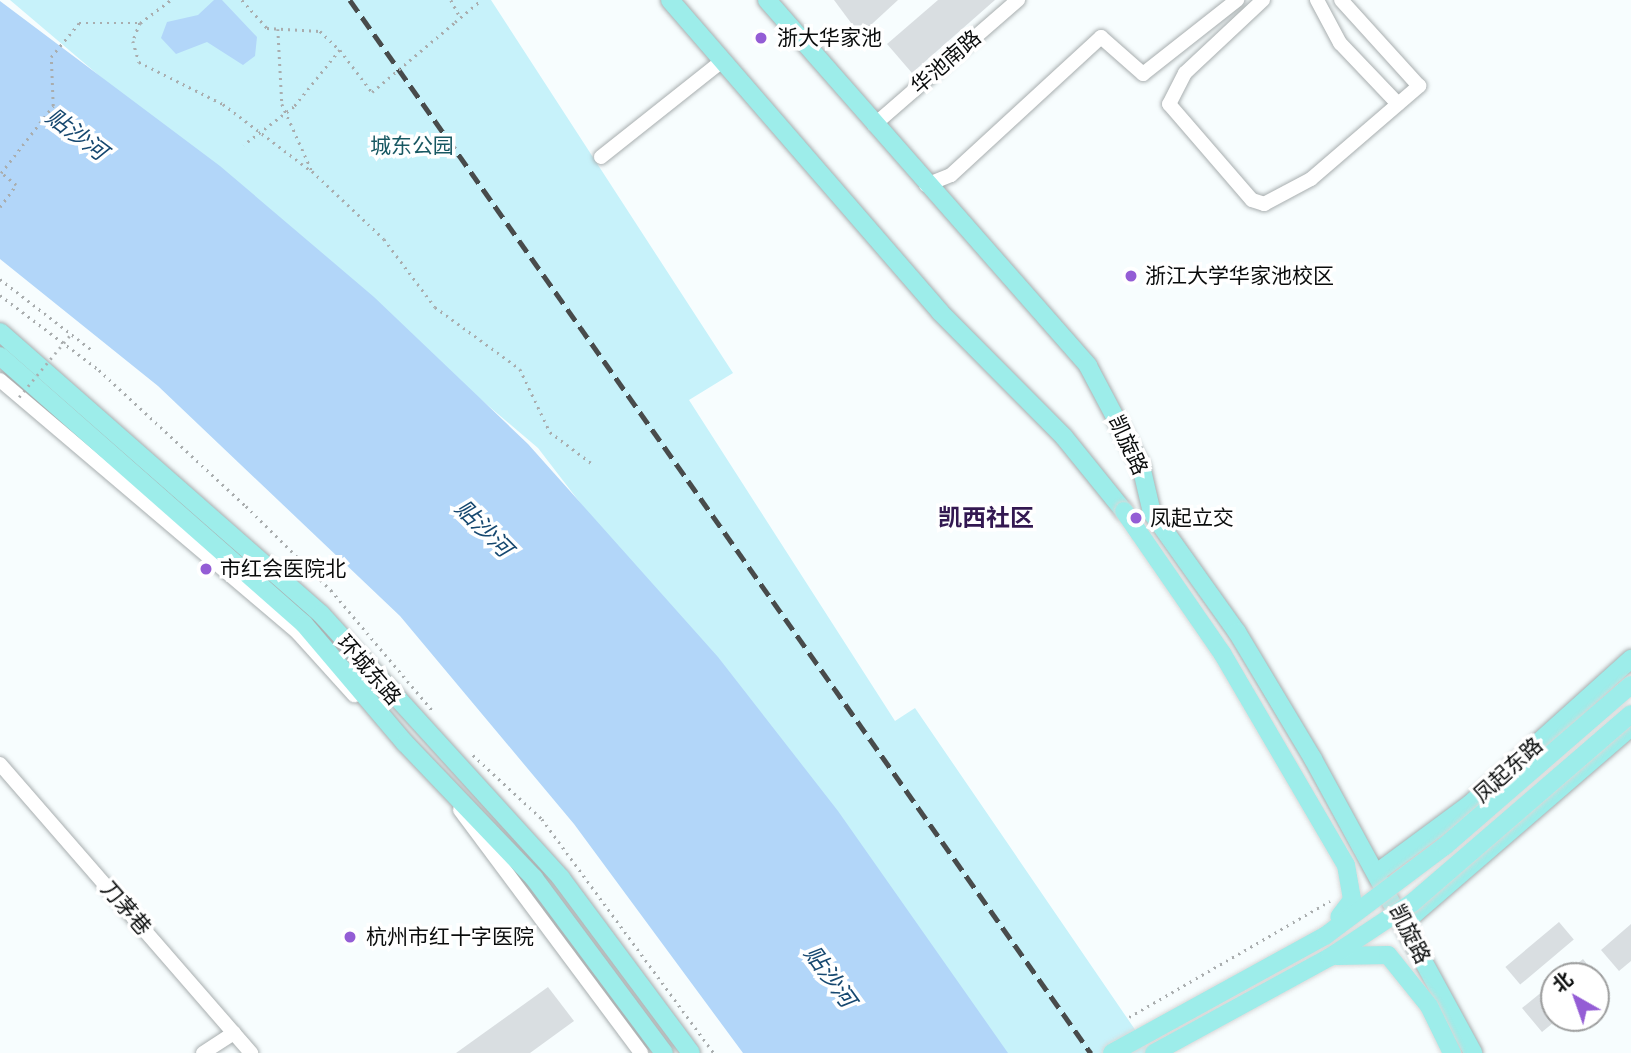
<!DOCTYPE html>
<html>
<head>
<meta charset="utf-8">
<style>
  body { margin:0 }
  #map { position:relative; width:1631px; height:1053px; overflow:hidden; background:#f7fdfe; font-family:"Work Sans","Noto Sans SC",sans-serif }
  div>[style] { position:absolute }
  .green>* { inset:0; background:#c7f2fa }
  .water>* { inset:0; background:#b2d6f9 }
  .building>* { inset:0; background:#d9dee1; transform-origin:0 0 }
  .path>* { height:2.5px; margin-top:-1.25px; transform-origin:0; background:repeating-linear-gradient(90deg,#a9adae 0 2px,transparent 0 7px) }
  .roads { filter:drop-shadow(0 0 2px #a8aeaf) drop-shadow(0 0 2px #a8aeaf) }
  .minor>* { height:14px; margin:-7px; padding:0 7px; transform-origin:7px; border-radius:7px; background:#fff }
  .major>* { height:18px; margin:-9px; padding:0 9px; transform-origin:9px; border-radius:9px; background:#9dedea }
  .rail>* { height:4.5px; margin-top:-2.25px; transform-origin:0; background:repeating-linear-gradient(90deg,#484b4b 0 14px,transparent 0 21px) }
  .path-bridge>* { height:2.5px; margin-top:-1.25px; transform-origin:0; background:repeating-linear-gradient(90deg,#a9adae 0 2px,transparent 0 7px) }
  .bridges { filter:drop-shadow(0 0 2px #d8d8d8) drop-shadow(0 0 2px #d8d8d8) }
  .major-bridge>* { height:18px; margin:-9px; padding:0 9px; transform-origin:9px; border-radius:9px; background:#9dedea }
  .dots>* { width:19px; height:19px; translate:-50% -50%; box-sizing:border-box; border:4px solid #fff; border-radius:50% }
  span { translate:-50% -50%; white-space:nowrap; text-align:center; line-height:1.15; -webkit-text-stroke:7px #fff; paint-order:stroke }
  .poi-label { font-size:21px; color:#0a0c0c }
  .left { translate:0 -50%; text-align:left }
  .street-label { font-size:21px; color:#0a0c0c }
  .park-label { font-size:21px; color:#185862 }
  .water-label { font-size:23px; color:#164870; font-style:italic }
  .quarter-label { font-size:24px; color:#331851; font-weight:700 }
  .north { position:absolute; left:1540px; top:962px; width:70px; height:70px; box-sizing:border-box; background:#fff; border:2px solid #9d9e9e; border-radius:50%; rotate:320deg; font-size:19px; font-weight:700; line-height:28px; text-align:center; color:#0a0c0c }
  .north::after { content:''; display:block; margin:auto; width:24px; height:32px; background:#945dd5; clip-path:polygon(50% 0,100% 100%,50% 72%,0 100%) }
</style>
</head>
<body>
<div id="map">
  <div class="green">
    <div style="clip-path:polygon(10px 0,491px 0,733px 373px,689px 400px,895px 721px,915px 708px,1151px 1053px,1003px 1053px,538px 448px)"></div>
  </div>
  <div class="water">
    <div style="clip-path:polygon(214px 0,222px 0,257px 37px,255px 56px,243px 65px,207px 42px,176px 54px,161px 38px,167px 22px,198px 15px)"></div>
    <div style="clip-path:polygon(0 1px,220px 166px,374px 297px,528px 444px,718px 657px,838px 811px,1008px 1053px,743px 1053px,574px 824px,400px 616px,158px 386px,0 259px)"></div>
  </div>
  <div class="building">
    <div style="clip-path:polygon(834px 0,898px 0,860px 35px)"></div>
    <div style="clip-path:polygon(938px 0,995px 0,912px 73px,887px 44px)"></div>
    <div style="left:1559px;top:922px;width:23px;height:70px;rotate:50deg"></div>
    <div style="clip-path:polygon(1631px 924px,1631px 961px,1619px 971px,1601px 950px)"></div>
    <div style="clip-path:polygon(1583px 959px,1602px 983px,1596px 988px,1596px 976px,1562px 976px)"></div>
    <div style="clip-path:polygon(1554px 982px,1554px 1018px,1559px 1018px,1542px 1032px,1522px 1008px)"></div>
    <div style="clip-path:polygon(548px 987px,574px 1021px,530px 1053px,456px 1053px)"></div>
  </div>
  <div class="path">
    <div style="left:242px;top:0;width:38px;rotate:48deg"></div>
    <div style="left:267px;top:28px;width:53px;rotate:3.2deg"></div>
    <div style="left:320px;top:31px;width:28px;rotate:44deg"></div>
    <div style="left:340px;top:50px;width:73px;rotate:128.9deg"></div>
    <div style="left:294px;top:107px;width:63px;rotate:142.8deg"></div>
    <div style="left:451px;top:0;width:19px;rotate:62deg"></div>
    <div style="left:455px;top:22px;width:34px;rotate:-40deg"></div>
    <div style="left:140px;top:23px;width:19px;rotate:111deg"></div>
    <div style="left:133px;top:41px;width:22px;rotate:74deg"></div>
    <div style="left:139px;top:62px;width:94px;rotate:26.6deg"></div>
    <div style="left:223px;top:104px;width:109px;rotate:37.2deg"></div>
    <div style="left:278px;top:29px;width:75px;rotate:86.9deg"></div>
    <div style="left:282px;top:104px;width:73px;rotate:65.9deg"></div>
    <div style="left:312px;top:171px;width:99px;rotate:43.4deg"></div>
    <div style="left:384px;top:239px;width:85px;rotate:53.1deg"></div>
    <div style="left:435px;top:307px;width:105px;rotate:36.1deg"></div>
    <div style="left:520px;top:369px;width:70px;rotate:64.5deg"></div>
    <div style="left:550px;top:432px;width:55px;rotate:36.9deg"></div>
    <div style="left:0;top:207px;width:27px;rotate:-54deg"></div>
    <div style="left:16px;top:185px;width:19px;rotate:-141deg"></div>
    <div style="left:1px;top:173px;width:85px;rotate:-52.2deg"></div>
    <div style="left:53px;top:106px;width:49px;rotate:-92.3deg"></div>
    <div style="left:51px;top:57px;width:44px;rotate:-50.5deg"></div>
    <div style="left:79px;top:23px;width:61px"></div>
    <div style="left:140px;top:23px;width:39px;rotate:-37deg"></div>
    <div style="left:0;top:279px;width:116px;rotate:37.7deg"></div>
    <div style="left:0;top:295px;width:124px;rotate:37.1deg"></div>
    <div style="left:99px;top:370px;width:200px;rotate:42.8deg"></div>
    <div style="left:246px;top:506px;width:120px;rotate:44.7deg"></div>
    <div style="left:331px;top:590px;width:158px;rotate:49.9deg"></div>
    <div style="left:473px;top:755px;width:94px;rotate:42.8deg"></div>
    <div style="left:542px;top:819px;width:290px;rotate:53.7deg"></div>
    <div style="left:1129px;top:1017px;width:232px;rotate:-30deg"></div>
  </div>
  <div class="roads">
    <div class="minor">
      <div style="left:1263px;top:0;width:107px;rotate:136.9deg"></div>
      <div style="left:1185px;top:73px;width:35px;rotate:117deg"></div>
      <div style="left:1169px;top:104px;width:127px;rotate:49.2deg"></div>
      <div style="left:1252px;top:200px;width:13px;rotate:18deg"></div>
      <div style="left:1264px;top:204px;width:53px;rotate:-28deg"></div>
      <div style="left:1311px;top:179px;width:143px;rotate:-40.7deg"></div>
      <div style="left:1419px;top:86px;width:116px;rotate:-132.2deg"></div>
      <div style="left:1317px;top:0;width:49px;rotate:61.9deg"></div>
      <div style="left:1340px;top:43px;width:84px;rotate:46.4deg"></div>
      <div style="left:874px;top:125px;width:191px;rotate:-41deg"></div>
      <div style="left:601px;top:157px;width:154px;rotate:-38.4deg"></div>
      <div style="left:926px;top:185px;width:27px;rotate:-22deg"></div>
      <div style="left:951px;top:175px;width:204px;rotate:-42.6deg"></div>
      <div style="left:1101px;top:37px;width:56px;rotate:41.4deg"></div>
      <div style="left:1143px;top:74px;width:120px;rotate:-38.2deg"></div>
      <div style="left:0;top:380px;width:391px;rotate:40.3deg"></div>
      <div style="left:298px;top:633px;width:84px;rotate:47.9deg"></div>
      <div style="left:0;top:764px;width:383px;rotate:49deg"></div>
      <div style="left:460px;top:810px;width:303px;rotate:53.3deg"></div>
      <div style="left:203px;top:1053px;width:37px;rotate:-33deg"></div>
    </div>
    <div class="major">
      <div style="left:670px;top:0;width:413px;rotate:49.1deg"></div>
      <div style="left:940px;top:312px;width:176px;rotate:45.2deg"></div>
      <div style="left:1064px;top:437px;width:95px;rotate:51deg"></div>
      <div style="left:767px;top:0;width:487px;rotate:48.7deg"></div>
      <div style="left:1088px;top:366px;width:113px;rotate:62.1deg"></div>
      <div style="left:1141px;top:466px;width:48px;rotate:76.8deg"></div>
      <div style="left:1152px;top:513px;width:146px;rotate:54.5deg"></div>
      <div style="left:1237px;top:632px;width:148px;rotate:59.1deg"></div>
      <div style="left:1313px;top:759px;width:335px;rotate:61.4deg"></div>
      <div style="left:0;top:332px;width:427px;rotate:41.3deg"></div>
      <div style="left:321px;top:614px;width:357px;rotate:47.7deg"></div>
      <div style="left:561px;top:878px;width:218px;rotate:53.4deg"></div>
      <div style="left:0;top:356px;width:405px;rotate:41.4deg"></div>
      <div style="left:304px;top:624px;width:156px;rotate:49.7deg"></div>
      <div style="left:405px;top:743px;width:187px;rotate:46.3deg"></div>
      <div style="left:534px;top:878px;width:218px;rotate:53.4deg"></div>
      <div style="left:1378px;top:872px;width:114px;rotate:-36.5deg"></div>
      <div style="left:1470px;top:804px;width:217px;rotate:-42deg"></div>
      <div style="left:1404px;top:923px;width:300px;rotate:-40.8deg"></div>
    </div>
  </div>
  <div class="rail">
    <div style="left:350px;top:0;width:1288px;rotate:54.87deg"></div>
  </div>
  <div class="path-bridge">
    <div style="left:340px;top:50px;width:53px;rotate:52.7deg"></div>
    <div style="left:372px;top:92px;width:109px;rotate:-40.1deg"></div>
    <div style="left:19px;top:397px;width:82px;rotate:-50.5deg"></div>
  </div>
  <div class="bridges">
    <div class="major-bridge">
      <div style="left:1124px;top:511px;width:173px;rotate:55.4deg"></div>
      <div style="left:1222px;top:653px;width:246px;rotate:59.7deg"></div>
      <div style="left:1346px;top:865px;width:36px;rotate:80deg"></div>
      <div style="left:1352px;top:900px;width:21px;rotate:127deg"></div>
      <div style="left:1337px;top:956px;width:51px;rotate:-1.1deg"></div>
      <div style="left:1388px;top:955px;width:65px;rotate:51.2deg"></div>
      <div style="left:1429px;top:1006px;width:52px;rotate:63.9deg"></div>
      <div style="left:1112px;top:1053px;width:243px;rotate:-28.8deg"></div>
      <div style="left:1325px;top:936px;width:150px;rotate:-36.9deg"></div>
      <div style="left:1445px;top:846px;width:246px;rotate:-40.9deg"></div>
      <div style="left:1154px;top:1053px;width:200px;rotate:-28.6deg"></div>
      <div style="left:1330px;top:957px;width:98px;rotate:-33.4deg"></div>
      <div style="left:1412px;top:903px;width:289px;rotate:-40.8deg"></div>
    </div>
  </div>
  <div class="dots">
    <div style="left:761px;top:38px;background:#945dd5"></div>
    <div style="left:1131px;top:276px;background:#945dd5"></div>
    <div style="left:1136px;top:518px;background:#945dd5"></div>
    <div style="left:206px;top:569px;background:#945dd5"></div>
    <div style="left:350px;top:937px;background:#945dd5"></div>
  </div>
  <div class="poi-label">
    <span class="left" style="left:777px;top:38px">浙大华家池</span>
    <span class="left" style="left:1145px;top:276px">浙江大学华家池校区</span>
    <span class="left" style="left:1150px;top:518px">凤起立交</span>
    <span class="left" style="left:220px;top:569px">市红会医院北</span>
    <span class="left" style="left:366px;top:937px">杭州市红十字医院</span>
  </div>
  <div class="street-label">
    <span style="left:946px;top:62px;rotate:-41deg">华池南路</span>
    <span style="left:1128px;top:445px;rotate:65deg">凯旋路</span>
    <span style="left:369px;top:670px;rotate:49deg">环城东路</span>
    <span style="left:1508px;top:770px;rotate:-42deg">凤起东路</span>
    <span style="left:126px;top:908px;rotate:49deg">刀茅巷</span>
    <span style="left:1410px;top:934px;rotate:63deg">凯旋路</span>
  </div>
  <div class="park-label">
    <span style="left:412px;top:146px">城东公园</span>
  </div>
  <div class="water-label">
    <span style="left:76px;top:135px;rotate:37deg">贴沙河</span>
    <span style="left:483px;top:529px;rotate:45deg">贴沙河</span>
    <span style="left:829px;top:977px;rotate:54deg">贴沙河</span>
  </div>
  <div class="quarter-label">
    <span style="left:986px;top:519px">凯西社区</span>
  </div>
  <div class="north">北</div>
</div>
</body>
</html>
